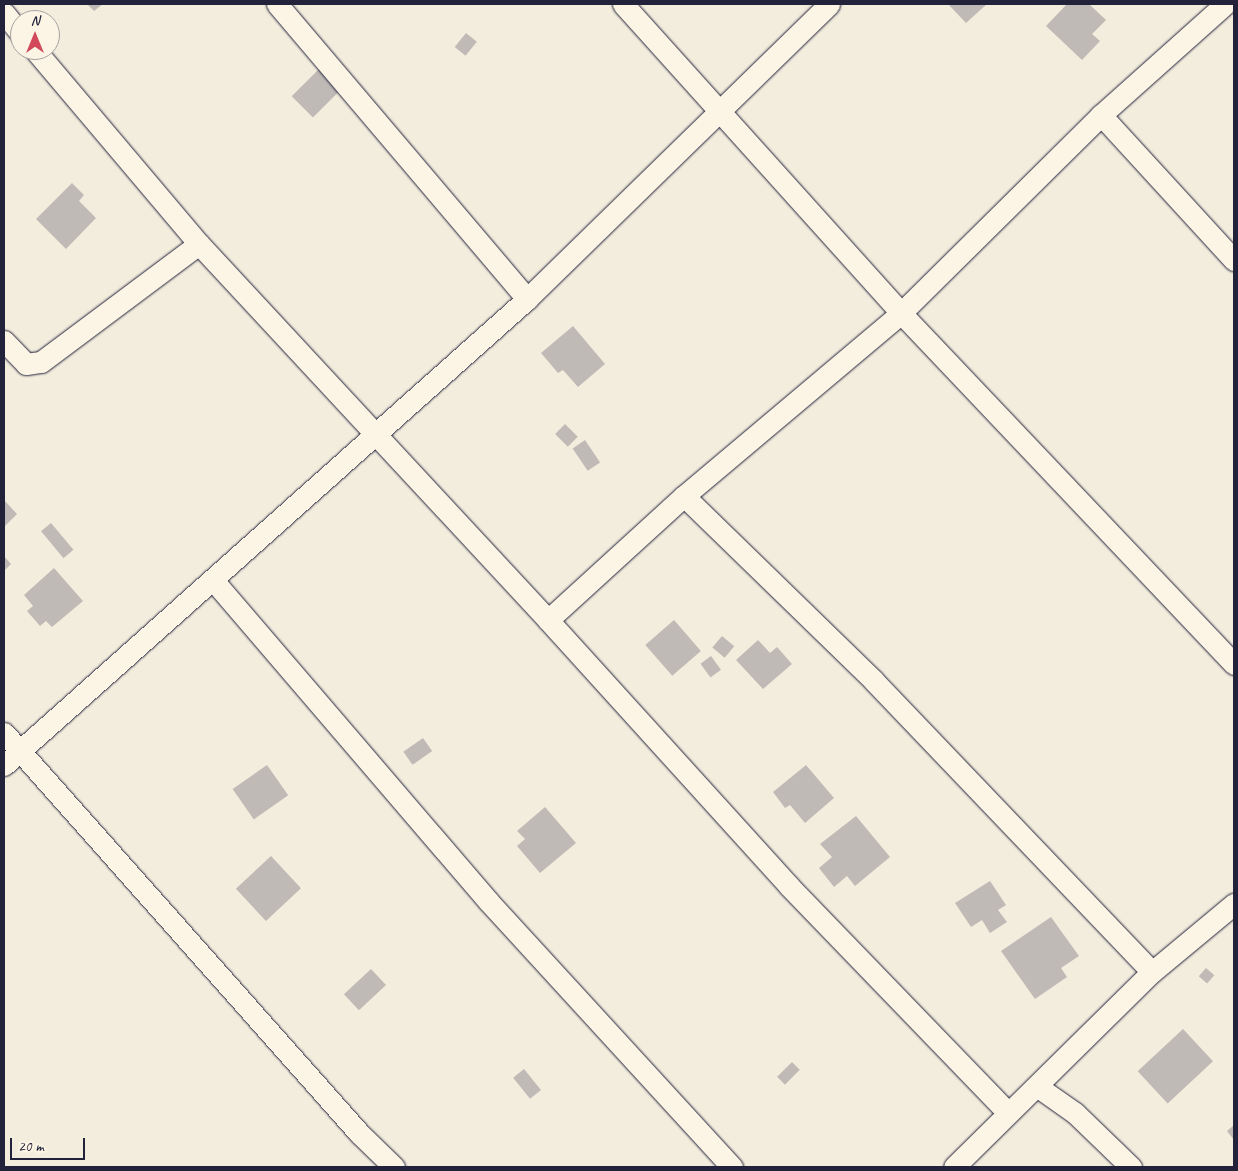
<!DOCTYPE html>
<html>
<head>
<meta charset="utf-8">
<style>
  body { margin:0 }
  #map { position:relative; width:1238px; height:1171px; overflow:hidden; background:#f3edde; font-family:Caveat,sans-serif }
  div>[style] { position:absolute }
  .building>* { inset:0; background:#bfbab6; transform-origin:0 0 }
  .roads { filter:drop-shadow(0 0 1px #22223b) drop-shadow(0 0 1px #22223b) }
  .street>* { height:21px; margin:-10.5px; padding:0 10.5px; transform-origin:10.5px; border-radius:10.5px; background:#fcf5e5 }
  span { translate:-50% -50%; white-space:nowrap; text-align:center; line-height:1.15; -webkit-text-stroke:5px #fcf5e5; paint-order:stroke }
  .frame { position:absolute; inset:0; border:5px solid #22223b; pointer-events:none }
  .north { position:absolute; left:10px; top:10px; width:50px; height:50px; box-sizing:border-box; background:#fcf5e5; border:1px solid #a5a1a1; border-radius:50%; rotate:0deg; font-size:14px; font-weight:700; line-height:20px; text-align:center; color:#22223b }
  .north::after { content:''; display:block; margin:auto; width:18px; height:22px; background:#d1495b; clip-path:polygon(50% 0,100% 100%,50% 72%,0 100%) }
  .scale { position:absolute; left:10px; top:1138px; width:75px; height:22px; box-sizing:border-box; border:2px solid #22223b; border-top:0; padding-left:6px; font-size:15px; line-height:18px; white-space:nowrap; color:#22223b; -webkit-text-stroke:4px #fcf5e5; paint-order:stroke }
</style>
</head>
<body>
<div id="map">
  <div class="building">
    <div style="clip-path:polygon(87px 4px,103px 4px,94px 11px)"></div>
    <div style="clip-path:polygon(948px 4px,987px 4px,966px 23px)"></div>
    <div style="clip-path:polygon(1067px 4px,1089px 4px,1106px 20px,1092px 34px,1100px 41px,1082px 60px,1046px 26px)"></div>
    <div style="left:466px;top:33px;width:14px;height:18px;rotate:39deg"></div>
    <div style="left:320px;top:68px;width:30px;height:40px;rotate:45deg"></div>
    <div style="clip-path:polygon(72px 183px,84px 195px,79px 201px,96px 218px,66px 249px,36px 219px)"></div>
    <div style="clip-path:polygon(573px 326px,605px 364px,578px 387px,563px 370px,558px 373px,541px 353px)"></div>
    <div style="left:565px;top:424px;width:18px;height:14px;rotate:45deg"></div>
    <div style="left:585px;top:440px;width:27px;height:15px;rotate:56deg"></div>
    <div style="clip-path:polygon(4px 500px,17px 514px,5px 526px,4px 524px)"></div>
    <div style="left:51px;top:523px;width:35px;height:13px;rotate:50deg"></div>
    <div style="clip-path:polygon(4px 556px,11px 564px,4px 571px)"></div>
    <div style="clip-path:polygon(54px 568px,83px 601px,52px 627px,46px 621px,40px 626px,27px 611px,33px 606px,24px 595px)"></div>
    <div style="left:674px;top:620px;width:41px;height:38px;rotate:49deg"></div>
    <div style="left:722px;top:636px;width:16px;height:15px;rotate:40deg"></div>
    <div style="clip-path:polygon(758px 640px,770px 653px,777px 647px,792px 664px,763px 689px,736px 660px)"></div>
    <div style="left:711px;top:656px;width:17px;height:13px;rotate:54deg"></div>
    <div style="left:423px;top:738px;width:16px;height:24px;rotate:55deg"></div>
    <div style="left:267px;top:765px;width:37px;height:42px;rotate:55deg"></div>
    <div style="clip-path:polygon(806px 765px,834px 798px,805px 823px,790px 805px,785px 808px,773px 792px)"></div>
    <div style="clip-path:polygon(545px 807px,576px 843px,540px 873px,517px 846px,525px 839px,517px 831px)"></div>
    <div style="clip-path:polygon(856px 816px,890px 857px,855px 886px,847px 876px,834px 887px,819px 868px,832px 857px,820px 844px)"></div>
    <div style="left:271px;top:856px;width:44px;height:48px;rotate:47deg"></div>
    <div style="clip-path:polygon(990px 881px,1006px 905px,998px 910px,1007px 922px,990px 933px,982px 920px,971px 927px,955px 903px)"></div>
    <div style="clip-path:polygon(1051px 917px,1079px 956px,1061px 968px,1067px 977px,1035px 999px,1001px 951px)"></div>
    <div style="left:1206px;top:968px;width:11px;height:11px;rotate:41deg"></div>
    <div style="left:371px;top:969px;width:22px;height:37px;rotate:47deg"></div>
    <div style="left:1183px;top:1029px;width:44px;height:62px;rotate:47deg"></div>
    <div style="left:792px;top:1062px;width:11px;height:21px;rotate:45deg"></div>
    <div style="left:524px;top:1069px;width:27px;height:14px;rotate:51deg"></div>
    <div style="clip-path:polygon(1234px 1125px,1234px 1140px,1227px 1131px)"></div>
  </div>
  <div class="roads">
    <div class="street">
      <div style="left:277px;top:4px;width:387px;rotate:49.7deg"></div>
      <div style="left:623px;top:4px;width:416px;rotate:48deg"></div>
      <div style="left:901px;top:313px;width:484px;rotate:46.5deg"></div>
      <div style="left:4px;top:13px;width:26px;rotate:51deg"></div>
      <div style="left:35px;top:50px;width:254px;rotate:49.8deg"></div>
      <div style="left:199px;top:244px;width:513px;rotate:47.13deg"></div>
      <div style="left:548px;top:620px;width:359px;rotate:47.8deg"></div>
      <div style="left:789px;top:886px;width:315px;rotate:46deg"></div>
      <div style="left:1101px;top:115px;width:197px;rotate:47.5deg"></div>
      <div style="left:4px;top:341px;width:32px;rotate:46deg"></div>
      <div style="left:26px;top:364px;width:15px;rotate:-8deg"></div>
      <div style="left:41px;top:362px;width:197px;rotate:-36.8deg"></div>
      <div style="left:684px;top:496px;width:265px;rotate:44.2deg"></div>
      <div style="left:874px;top:681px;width:402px;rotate:46.3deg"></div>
      <div style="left:213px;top:580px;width:424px;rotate:49.4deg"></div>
      <div style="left:489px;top:902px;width:360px;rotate:47.5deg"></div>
      <div style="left:548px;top:620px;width:184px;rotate:-42.4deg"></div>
      <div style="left:684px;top:496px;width:284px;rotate:-40.1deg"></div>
      <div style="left:901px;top:313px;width:281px;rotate:-44.7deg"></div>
      <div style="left:1101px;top:115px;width:166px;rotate:-41.8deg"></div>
      <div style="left:4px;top:733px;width:535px;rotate:48.41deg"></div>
      <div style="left:359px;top:1133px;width:49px;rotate:44.2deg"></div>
      <div style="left:4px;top:765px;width:700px;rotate:-41.7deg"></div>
      <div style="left:527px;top:299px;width:422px;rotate:-44.3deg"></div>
      <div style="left:1038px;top:1087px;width:45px;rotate:35.1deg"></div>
      <div style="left:1075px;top:1113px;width:78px;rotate:44deg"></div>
      <div style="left:954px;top:1167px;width:278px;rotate:-44.6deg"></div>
      <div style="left:1152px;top:972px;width:107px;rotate:-39.7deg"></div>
    </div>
  </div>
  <div class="frame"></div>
  <div class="north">N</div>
  <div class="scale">20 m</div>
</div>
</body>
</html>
